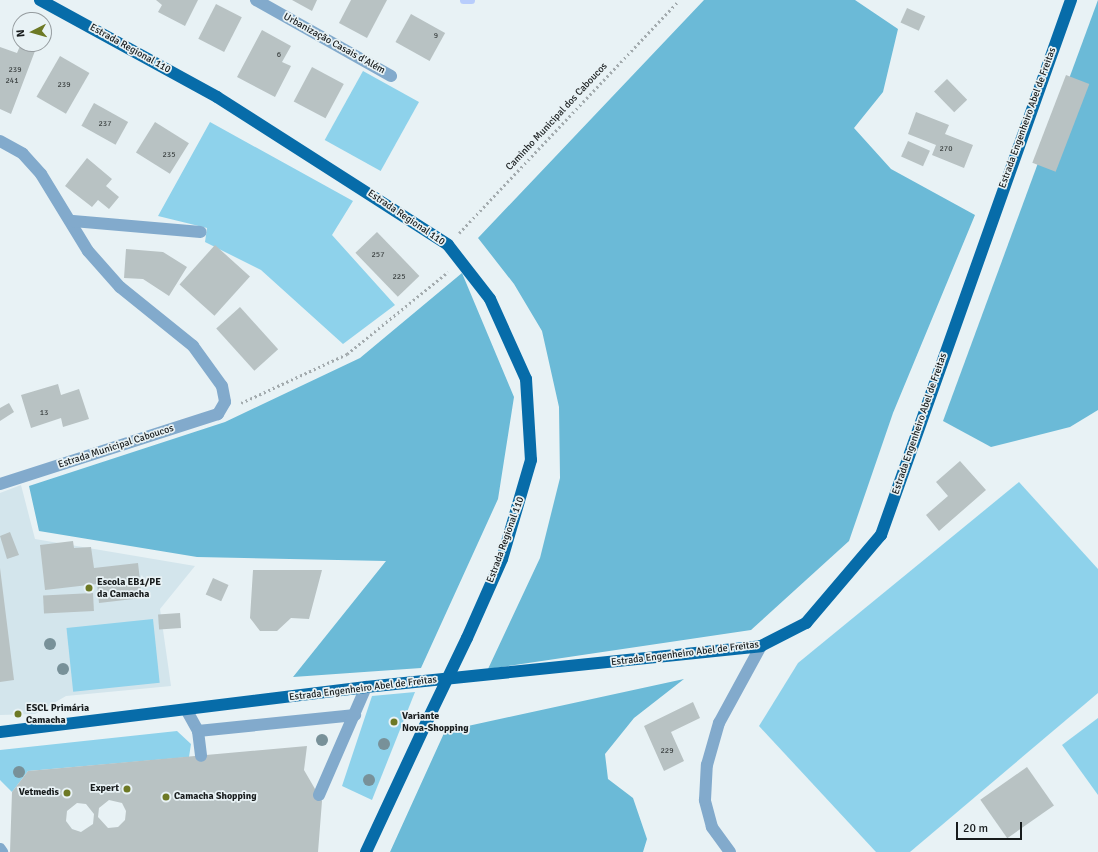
<!DOCTYPE html>
<html>
<head>
<meta charset="utf-8">
<style>
  body { margin:0 }
  #map { position:relative; width:1098px; height:852px; overflow:hidden; background:#e8f2f5; font-family:Signika,sans-serif }
  div>[style] { position:absolute }
  .built>* { inset:0; background:#d3e5ec }
  .green>* { inset:0; background:#8ed2eb; transform-origin:0 0 }
  .forest>* { inset:0; background:#6bbad7 }
  .stream>* { height:7px; margin:-3.5px; padding:0 3.5px; transform-origin:3.5px; border-radius:3.5px; background:#b8cdfc }
  .building>* { inset:0; background:#b8c2c3; transform-origin:0 0 }
  .path>* { height:2.5px; margin-top:-1.25px; transform-origin:0; background:repeating-linear-gradient(90deg,#a3abae 0 2px,transparent 0 5px) }
  .minor>* { height:12px; margin:-6px; padding:0 6px; transform-origin:6px; border-radius:6px; background:#82aacc }
  .major>* { height:12px; margin:-6px; padding:0 6px; transform-origin:6px; border-radius:6px; background:#076ca9 }
  .major-bridge>* { height:12px; margin:-6px; padding:0 6px; transform-origin:6px; border-radius:6px; background:#076ca9 }
  .trees>* { width:12px; height:12px; margin:-6px; border-radius:50%; background:#789199 }
  .dots>* { width:11px; height:11px; translate:-50% -50%; box-sizing:border-box; border:2px solid #e8f2f5; border-radius:50% }
  span { translate:-50% -50%; white-space:nowrap; text-align:center; line-height:1.15; -webkit-text-stroke:3.5px #e8f2f5; paint-order:stroke }
  .number-label { font-size:8px; color:#404646 }
  .number-label span { -webkit-text-stroke-width:0 }
  .street-label { font-size:10px; color:#181c1d }
  .poi-label { font-size:10px; color:#181c1d; font-weight:700 }
  .left { translate:0 -50%; text-align:left }
  .right { translate:-100% -50%; text-align:right }
  .north { position:absolute; left:12px; top:12px; width:40px; height:40px; box-sizing:border-box; background:#e8f2f5; border:1px solid #959c9f; border-radius:50%; rotate:264deg; font-size:11px; font-weight:700; line-height:16px; text-align:center; color:#181c1d }
  .north::after { content:''; display:block; margin:auto; width:14px; height:18px; background:#6d7925; clip-path:polygon(50% 0,100% 100%,50% 72%,0 100%) }
  .scale { position:absolute; left:956px; top:822px; width:66px; height:18px; box-sizing:border-box; border:2px solid #181c1d; border-top:0; padding-left:5px; font-size:12px; line-height:14px; white-space:nowrap; color:#181c1d; -webkit-text-stroke:3px #e8f2f5; paint-order:stroke }
</style>
</head>
<body>
<div id="map">
  <div class="built">
    <div style="clip-path:polygon(21px 485px,35px 539px,195px 566px,160px 609px,171px 686px,66px 696px,35px 714px,0 715px,0 493px)"></div>
  </div>
  <div class="green">
    <div style="left:363px;top:71px;width:64px;height:79px;rotate:29deg"></div>
    <div style="clip-path:polygon(210px 122px,353px 201px,332px 235px,395px 305px,343px 344px,261px 270px,205px 242px,207px 228px,158px 216px)"></div>
    <div style="clip-path:polygon(1019px 482px,1098px 569px,1098px 693px,910px 852px,876px 852px,759px 726px,798px 663px)"></div>
    <div style="left:153px;top:619px;width:64px;height:87px;rotate:84deg"></div>
    <div style="clip-path:polygon(415px 692px,372px 800px,342px 786px,372px 696px)"></div>
    <div style="clip-path:polygon(1098px 718px,1098px 795px,1062px 745px)"></div>
    <div style="clip-path:polygon(177px 731px,191px 744px,189px 757px,28px 771px,12px 792px,0 780px,0 750px)"></div>
  </div>
  <div class="forest">
    <div style="clip-path:polygon(704px 0,855px 0,898px 29px,883px 92px,854px 128px,891px 169px,975px 215px,893px 413px,849px 541px,751px 630px,488px 669px,540px 558px,560px 478px,559px 407px,542px 331px,514px 284px,478px 238px)"></div>
    <div style="clip-path:polygon(1098px 0,1098px 410px,1070px 427px,991px 447px,943px 421px)"></div>
    <div style="clip-path:polygon(462px 273px,514px 397px,498px 499px,421px 668px,293px 677px,386px 561px,197px 557px,39px 531px,29px 486px,225px 422px,360px 358px)"></div>
    <div style="clip-path:polygon(684px 679px,634px 718px,605px 754px,608px 779px,633px 798px,647px 839px,643px 852px,390px 852px,445px 731px)"></div>
  </div>
  <div class="stream">
    <div style="left:463px;top:0;width:8px"></div>
  </div>
  <div class="building">
    <div style="clip-path:polygon(156px 0,198px 0,185px 26px,158px 12px,162px 5px)"></div>
    <div style="clip-path:polygon(292px 0,317px 0,312px 11px)"></div>
    <div style="clip-path:polygon(351px 0,387px 0,367px 38px,339px 23px)"></div>
    <div style="left:216px;top:4px;width:29px;height:39px;rotate:27deg"></div>
    <div style="left:907px;top:8px;width:20px;height:16px;rotate:24deg"></div>
    <div style="left:411px;top:14px;width:39px;height:32px;rotate:29deg"></div>
    <div style="clip-path:polygon(262px 30px,291px 46px,282px 62px,291px 66px,275px 97px,237px 77px)"></div>
    <div style="clip-path:polygon(20px 46px,35px 51px,11px 114px,0 109px,0 47px,17px 53px)"></div>
    <div style="left:60px;top:56px;width:34px;height:47px;rotate:30deg"></div>
    <div style="left:312px;top:67px;width:36px;height:39px;rotate:28deg"></div>
    <div style="left:1066px;top:75px;width:25px;height:94px;rotate:21deg"></div>
    <div style="left:947px;top:79px;width:29px;height:18px;rotate:46deg"></div>
    <div style="left:94px;top:103px;width:39px;height:26px;rotate:29deg"></div>
    <div style="clip-path:polygon(916px 112px,949px 125px,945px 134px,973px 145px,964px 168px,932px 155px,936px 145px,908px 134px)"></div>
    <div style="left:155px;top:122px;width:40px;height:36px;rotate:32deg"></div>
    <div style="left:908px;top:141px;width:24px;height:17px;rotate:24deg"></div>
    <div style="clip-path:polygon(87px 158px,112px 179px,106px 186px,119px 197px,109px 209px,98px 200px,92px 207px,65px 186px)"></div>
    <div style="left:377px;top:232px;width:61px;height:30px;rotate:46deg"></div>
    <div style="left:215px;top:245px;width:47px;height:53px;rotate:42deg"></div>
    <div style="clip-path:polygon(126px 249px,163px 252px,187px 267px,169px 296px,143px 279px,124px 278px)"></div>
    <div style="left:240px;top:307px;width:57px;height:32px;rotate:48deg"></div>
    <div style="clip-path:polygon(58px 384px,61px 395px,79px 389px,89px 419px,63px 427px,61px 418px,31px 428px,21px 395px)"></div>
    <div style="clip-path:polygon(9px 403px,14px 412px,0 421px,0 408px)"></div>
    <div style="clip-path:polygon(960px 461px,986px 490px,939px 531px,926px 515px,948px 496px,936px 482px)"></div>
    <div style="clip-path:polygon(10px 532px,19px 555px,7px 559px,0 536px)"></div>
    <div style="clip-path:polygon(73px 541px,74px 548px,91px 547px,94px 568px,138px 563px,142px 598px,99px 603px,97px 584px,45px 590px,40px 545px)"></div>
    <div style="clip-path:polygon(0 568px,14px 680px,0 682px)"></div>
    <div style="clip-path:polygon(253px 570px,322px 570px,309px 619px,291px 618px,277px 631px,260px 631px,250px 618px)"></div>
    <div style="left:213px;top:578px;width:17px;height:18px;rotate:24deg"></div>
    <div style="left:93px;top:593px;width:18px;height:50px;rotate:87deg"></div>
    <div style="left:180px;top:613px;width:15px;height:22px;rotate:86deg"></div>
    <div style="clip-path:polygon(693px 702px,700px 718px,671px 732px,684px 761px,664px 771px,644px 726px)"></div>
    <div style="clip-path:polygon(evenodd,307px 746px,304px 770px,322px 801px,318px 852px,10px 852px,12px 792px,28px 771px,307px 746px,109px 800px,122px 803px,126px 811px,125px 820px,118px 827px,108px 828px,98px 817px,99px 808px,109px 800px,307px 746px,77px 803px,86px 804px,94px 814px,93px 824px,81px 832px,72px 829px,66px 821px,67px 811px,77px 803px)"></div>
    <div style="left:1027px;top:767px;width:47px;height:57px;rotate:55deg"></div>
  </div>
  <div class="path">
    <div style="left:459px;top:233px;width:320px;rotate:-46.6deg"></div>
    <div style="left:241px;top:403px;width:117px;rotate:-24.8deg"></div>
    <div style="left:347px;top:354px;width:130px;rotate:-39.1deg"></div>
  </div>
  <div class="minor">
    <div style="left:256px;top:0;width:155px;rotate:29.4deg"></div>
    <div style="left:0;top:141px;width:26px;rotate:29deg"></div>
    <div style="left:23px;top:154px;width:27px;rotate:48deg"></div>
    <div style="left:41px;top:174px;width:90px;rotate:58.6deg"></div>
    <div style="left:88px;top:251px;width:48px;rotate:48.4deg"></div>
    <div style="left:120px;top:287px;width:94px;rotate:38.9deg"></div>
    <div style="left:193px;top:346px;width:49px;rotate:54.1deg"></div>
    <div style="left:222px;top:386px;width:16px;rotate:79deg"></div>
    <div style="left:225px;top:402px;width:14px;rotate:120deg"></div>
    <div style="left:218px;top:414px;width:229px;rotate:162.2deg"></div>
    <div style="left:73px;top:221px;width:128px;rotate:4.9deg"></div>
    <div style="left:187px;top:711px;width:23px;rotate:61deg"></div>
    <div style="left:198px;top:731px;width:25px;rotate:83deg"></div>
    <div style="left:198px;top:731px;width:158px;rotate:-5.8deg"></div>
    <div style="left:319px;top:795px;width:118px;rotate:-66.5deg"></div>
    <div style="left:0;top:849px;width:4px;rotate:56deg"></div>
    <div style="left:730px;top:852px;width:31px;rotate:-126deg"></div>
    <div style="left:712px;top:827px;width:28px;rotate:-105deg"></div>
    <div style="left:705px;top:800px;width:35px;rotate:-87deg"></div>
    <div style="left:707px;top:765px;width:44px;rotate:-74.1deg"></div>
    <div style="left:719px;top:723px;width:88px;rotate:-61.4deg"></div>
  </div>
  <div class="major">
    <div style="left:40px;top:0;width:202px;rotate:28.7deg"></div>
    <div style="left:217px;top:97px;width:274px;rotate:32.6deg"></div>
    <div style="left:448px;top:245px;width:68px;rotate:52.1deg"></div>
    <div style="left:490px;top:299px;width:88px;rotate:65.8deg"></div>
    <div style="left:526px;top:379px;width:81px;rotate:86.5deg"></div>
    <div style="left:531px;top:460px;width:103px;rotate:106.3deg"></div>
    <div style="left:502px;top:559px;width:86px;rotate:113.9deg"></div>
    <div style="left:0;top:732px;width:369px;rotate:-7deg"></div>
    <div style="left:366px;top:687px;width:397px;rotate:-5.9deg"></div>
    <div style="left:761px;top:646px;width:51px;rotate:-27.1deg"></div>
    <div style="left:806px;top:623px;width:116px;rotate:-49.6deg"></div>
    <div style="left:881px;top:535px;width:568px;rotate:-70.45deg"></div>
    <div style="left:366px;top:852px;width:147px;rotate:-65deg"></div>
  </div>
  <div class="major-bridge">
    <div style="left:428px;top:719px;width:90px;rotate:-64.3deg"></div>
  </div>
  <div class="trees">
    <div style="left:50px;top:644px"></div>
    <div style="left:63px;top:669px"></div>
    <div style="left:322px;top:740px"></div>
    <div style="left:384px;top:744px"></div>
    <div style="left:19px;top:772px"></div>
    <div style="left:369px;top:780px"></div>
  </div>
  <div class="dots">
    <div style="left:89px;top:588px;background:#6d7925"></div>
    <div style="left:18px;top:714px;background:#6d7925"></div>
    <div style="left:394px;top:722px;background:#6d7925"></div>
    <div style="left:127px;top:789px;background:#6d7925"></div>
    <div style="left:67px;top:793px;background:#6d7925"></div>
    <div style="left:166px;top:797px;background:#6d7925"></div>
  </div>
  <div class="number-label">
    <span style="left:436px;top:36px">9</span>
    <span style="left:279px;top:55px">6</span>
    <span style="left:15px;top:70px">239</span>
    <span style="left:12px;top:81px">241</span>
    <span style="left:64px;top:85px">239</span>
    <span style="left:105px;top:124px">237</span>
    <span style="left:946px;top:149px">270</span>
    <span style="left:169px;top:155px">235</span>
    <span style="left:378px;top:255px">257</span>
    <span style="left:399px;top:277px">225</span>
    <span style="left:44px;top:413px">13</span>
    <span style="left:667px;top:751px">229</span>
  </div>
  <div class="street-label">
    <span style="left:334px;top:44px;rotate:29deg">Urbanização Casais d'Além</span>
    <span style="left:130px;top:49px;rotate:29deg">Estrada Regional 110</span>
    <span style="left:557px;top:117px;rotate:-47deg">Caminho Municipal dos Caboucos</span>
    <span style="left:1028px;top:118px;rotate:-70deg">Estrada Engenheiro Abel de Freitas</span>
    <span style="left:406px;top:218px;rotate:34deg">Estrada Regional 110</span>
    <span style="left:920px;top:424px;rotate:-71deg">Estrada Engenheiro Abel de Freitas</span>
    <span style="left:116px;top:447px;rotate:-18deg">Estrada Municipal Caboucos</span>
    <span style="left:506px;top:540px;rotate:-70deg">Estrada Regional 110</span>
    <span style="left:685px;top:654px;rotate:-7deg">Estrada Engenheiro Abel de Freitas</span>
    <span style="left:363px;top:689px;rotate:-7deg">Estrada Engenheiro Abel de Freitas</span>
  </div>
  <div class="poi-label">
    <span class="left" style="left:97px;top:588px">Escola EB1/PE<br>da Camacha</span>
    <span class="left" style="left:26px;top:714px">ESCL Primária<br>Camacha</span>
    <span class="left" style="left:402px;top:722px">Variante<br>Nova-Shopping</span>
    <span class="right" style="left:119px;top:789px">Expert</span>
    <span class="right" style="left:59px;top:793px">Vetmedis</span>
    <span class="left" style="left:174px;top:797px">Camacha Shopping</span>
  </div>
  <div class="north">N</div>
  <div class="scale">20 m</div>
</div>
</body>
</html>
